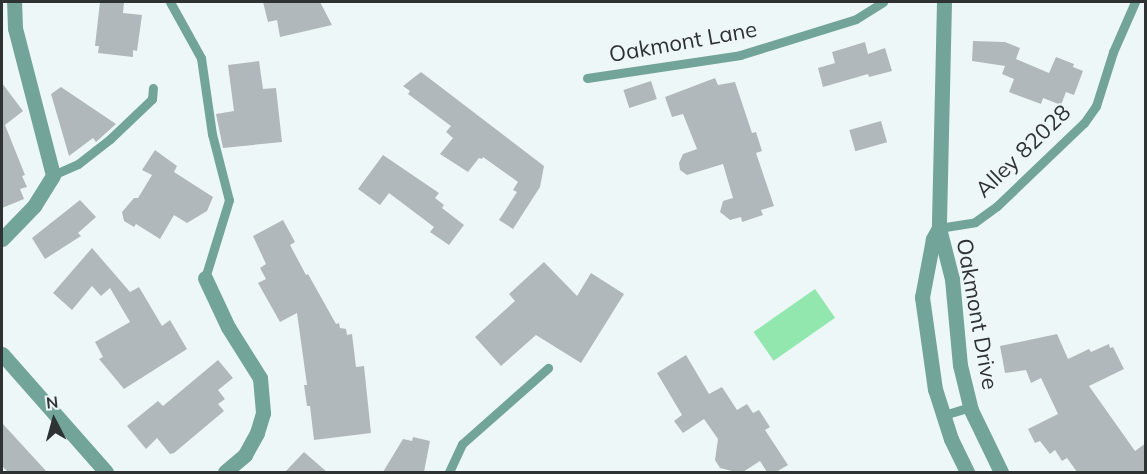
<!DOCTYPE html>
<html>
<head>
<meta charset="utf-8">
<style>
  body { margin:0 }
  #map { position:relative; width:1147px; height:474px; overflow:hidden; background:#eef7f8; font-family:Mulish,sans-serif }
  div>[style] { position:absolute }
  .green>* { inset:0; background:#91e7ae; transform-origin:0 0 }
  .building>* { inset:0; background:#b1b8bc; transform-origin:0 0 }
  .service>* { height:9px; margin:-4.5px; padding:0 4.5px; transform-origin:4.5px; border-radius:4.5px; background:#72a499 }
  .minor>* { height:15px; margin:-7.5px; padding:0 7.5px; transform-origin:7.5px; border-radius:7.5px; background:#72a499 }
  .tertiary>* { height:15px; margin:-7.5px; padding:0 7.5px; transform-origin:7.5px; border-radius:7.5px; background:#72a499 }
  span { translate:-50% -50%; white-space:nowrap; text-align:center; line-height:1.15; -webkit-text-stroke:4.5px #eef7f8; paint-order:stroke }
  .street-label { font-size:22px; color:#2e3232 }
  .frame { position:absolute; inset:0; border:3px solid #2e3232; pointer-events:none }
  .north { position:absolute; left:24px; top:390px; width:60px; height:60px; -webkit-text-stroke:4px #eef7f8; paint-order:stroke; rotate:354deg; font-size:16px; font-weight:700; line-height:24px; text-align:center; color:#2e3232 }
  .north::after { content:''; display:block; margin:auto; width:21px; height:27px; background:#2e3232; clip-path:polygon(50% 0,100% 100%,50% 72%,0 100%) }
</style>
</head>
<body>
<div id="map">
  <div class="green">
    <div style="left:815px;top:289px;width:35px;height:75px;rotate:55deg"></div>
  </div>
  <div class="building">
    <div style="clip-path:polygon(100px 2px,124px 2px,123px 13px,142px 15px,137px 51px,133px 50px,133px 57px,98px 53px,99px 46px,95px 46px)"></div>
    <div style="clip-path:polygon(263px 2px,320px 2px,332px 25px,280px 37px,277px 20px,268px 22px)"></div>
    <div style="clip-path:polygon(973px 41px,1005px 42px,1020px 48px,1016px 59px,1049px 73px,1056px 57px,1074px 64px,1073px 67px,1083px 71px,1074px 95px,1066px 92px,1061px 105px,1043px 98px,1041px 104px,1009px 92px,1014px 79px,1002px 74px,1005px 66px,972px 61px)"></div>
    <div style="clip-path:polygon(865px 42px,868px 54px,885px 48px,892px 71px,869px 77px,868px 74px,823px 87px,818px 68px,835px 63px,832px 52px)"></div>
    <div style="clip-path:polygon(259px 61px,263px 89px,276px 88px,282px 142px,223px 148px,216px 114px,234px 111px,228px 65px)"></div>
    <div style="clip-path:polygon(421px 72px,544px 166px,540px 187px,513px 229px,499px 220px,517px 192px,513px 190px,518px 182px,483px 157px,482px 159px,479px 158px,468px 172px,440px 154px,453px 138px,446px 132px,451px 126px,408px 94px,410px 91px,403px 86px)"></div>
    <div style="clip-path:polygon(715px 78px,718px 85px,735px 82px,752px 133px,756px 132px,762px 151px,756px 153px,774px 206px,761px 210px,763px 215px,742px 222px,741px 217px,730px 220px,720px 212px,723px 201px,733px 198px,723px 164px,687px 175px,680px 170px,679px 163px,683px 154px,697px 149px,683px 114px,672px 117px,665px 97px)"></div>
    <div style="left:651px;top:81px;width:19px;height:29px;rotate:72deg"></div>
    <div style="clip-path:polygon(2px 83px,23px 111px,5px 125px,25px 175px,22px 176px,27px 187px,20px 189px,24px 199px,2px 208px)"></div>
    <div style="clip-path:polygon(61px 87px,116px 124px,96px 142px,93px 138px,69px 156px,51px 94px)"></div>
    <div style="left:881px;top:121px;width:22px;height:33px;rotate:74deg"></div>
    <div style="clip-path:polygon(155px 150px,177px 166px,174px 172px,213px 197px,207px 211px,187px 223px,174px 215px,160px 239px,136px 224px,134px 227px,124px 221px,122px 212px,134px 198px,138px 198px,152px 175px,142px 170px)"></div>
    <div style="clip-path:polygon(383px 155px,439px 193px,435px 198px,444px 205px,442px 208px,464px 225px,449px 245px,430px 232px,434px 227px,389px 193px,380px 205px,358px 189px)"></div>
    <div style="clip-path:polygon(80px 200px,96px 217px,78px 233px,81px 236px,45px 259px,32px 238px)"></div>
    <div style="clip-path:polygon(283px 220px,295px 242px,290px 245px,306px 275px,308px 274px,336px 324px,339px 323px,340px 328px,346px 329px,347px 335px,352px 334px,356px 367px,364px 366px,371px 433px,314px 440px,310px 406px,307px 406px,304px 385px,307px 385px,297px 313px,280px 322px,258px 283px,266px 279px,260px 268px,266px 264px,253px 236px)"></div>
    <div style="clip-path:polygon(92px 248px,130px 292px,139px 287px,162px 326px,170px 320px,187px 349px,124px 389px,99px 359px,103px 357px,95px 342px,130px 322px,110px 288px,101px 296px,92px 286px,72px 310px,53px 293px)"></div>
    <div style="clip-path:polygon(544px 262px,577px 296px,591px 273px,624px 294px,581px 363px,536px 335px,501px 366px,475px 337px,515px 301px,509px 294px)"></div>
    <div style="clip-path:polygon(1057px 334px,1068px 359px,1089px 349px,1091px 352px,1109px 344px,1110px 348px,1113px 347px,1124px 369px,1089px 386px,1135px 451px,1146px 443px,1146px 472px,1077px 472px,1067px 458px,1062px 461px,1055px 450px,1050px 454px,1040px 441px,1035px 443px,1028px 429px,1058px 414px,1041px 378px,1031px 383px,1026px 370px,1005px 373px,1000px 346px)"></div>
    <div style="clip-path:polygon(686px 355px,709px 394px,722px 387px,737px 410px,747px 404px,753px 413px,759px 410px,770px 427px,765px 430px,788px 465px,776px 472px,767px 472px,760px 461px,743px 472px,736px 472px,720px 468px,715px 460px,718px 439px,704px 419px,683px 433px,674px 421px,682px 415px,657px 373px)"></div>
    <div style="clip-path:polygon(218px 360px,233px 378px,218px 390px,225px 399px,218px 404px,224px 411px,174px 453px,170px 454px,157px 438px,146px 449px,127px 426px,158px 401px,163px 406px)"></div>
    <div style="clip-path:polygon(2px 423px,47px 472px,8px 472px,2px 466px)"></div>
    <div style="clip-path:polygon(413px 437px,430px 441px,424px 472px,383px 472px,403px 439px,412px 441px)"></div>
    <div style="clip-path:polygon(304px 452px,327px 472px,285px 472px)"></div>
  </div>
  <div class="service">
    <div style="left:170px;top:2px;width:64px;rotate:61deg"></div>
    <div style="left:201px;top:58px;width:77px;rotate:81.8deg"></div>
    <div style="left:212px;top:134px;width:68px;rotate:75.6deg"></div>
    <div style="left:229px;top:200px;width:82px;rotate:107.1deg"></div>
    <div style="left:587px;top:78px;width:155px;rotate:-8.5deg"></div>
    <div style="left:740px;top:55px;width:121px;rotate:-17.2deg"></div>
    <div style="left:856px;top:19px;width:32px;rotate:-32deg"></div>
    <div style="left:53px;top:175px;width:27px;rotate:-24deg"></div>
    <div style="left:78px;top:164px;width:41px;rotate:-38deg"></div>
    <div style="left:110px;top:139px;width:58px;rotate:-43.6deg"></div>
    <div style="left:152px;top:99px;width:11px;rotate:-85deg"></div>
    <div style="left:939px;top:228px;width:36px;rotate:-9deg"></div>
    <div style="left:975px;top:222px;width:27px;rotate:-36deg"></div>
    <div style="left:997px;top:206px;width:120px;rotate:-43.7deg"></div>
    <div style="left:1084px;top:123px;width:21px;rotate:-55deg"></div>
    <div style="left:1096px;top:106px;width:57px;rotate:-72.5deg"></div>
    <div style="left:1113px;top:52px;width:55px;rotate:-66.3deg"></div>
    <div style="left:944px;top:415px;width:27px;rotate:-17deg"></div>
    <div style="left:449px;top:472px;width:31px;rotate:-65deg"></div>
    <div style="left:462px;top:444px;width:115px;rotate:-41.5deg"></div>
  </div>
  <div class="minor">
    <div style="left:944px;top:2px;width:226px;rotate:91.3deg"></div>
    <div style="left:939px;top:228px;width:13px;rotate:119deg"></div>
    <div style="left:933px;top:239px;width:59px;rotate:100.7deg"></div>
    <div style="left:922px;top:297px;width:93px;rotate:82deg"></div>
    <div style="left:935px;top:389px;width:52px;rotate:72.3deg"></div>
    <div style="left:951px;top:439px;width:37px;rotate:64deg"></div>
    <div style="left:939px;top:228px;width:53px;rotate:75.7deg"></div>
    <div style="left:952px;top:279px;width:86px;rotate:84.7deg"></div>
    <div style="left:960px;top:365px;width:46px;rotate:76.3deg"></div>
    <div style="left:971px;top:410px;width:69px;rotate:64.2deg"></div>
    <div style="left:2px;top:239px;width:46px;rotate:-45.9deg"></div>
    <div style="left:34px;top:206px;width:36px;rotate:-58deg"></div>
    <div style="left:53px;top:175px;width:152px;rotate:-104.5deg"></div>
    <div style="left:15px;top:28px;width:26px;rotate:-92deg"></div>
    <div style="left:205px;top:278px;width:54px;rotate:64.9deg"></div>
    <div style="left:228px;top:327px;width:60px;rotate:57.9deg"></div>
    <div style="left:260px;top:378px;width:35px;rotate:85deg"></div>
    <div style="left:263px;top:413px;width:21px;rotate:107deg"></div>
    <div style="left:257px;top:433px;width:25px;rotate:119deg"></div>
    <div style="left:245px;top:455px;width:26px;rotate:140deg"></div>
  </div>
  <div class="tertiary">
    <div style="left:2px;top:354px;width:157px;rotate:48.6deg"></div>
  </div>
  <div class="street-label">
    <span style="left:683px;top:42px;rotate:-10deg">Oakmont Lane</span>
    <span style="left:1023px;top:151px;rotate:-44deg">Alley 82028</span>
    <span style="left:977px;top:314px;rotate:80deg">Oakmont Drive</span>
  </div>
  <div class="frame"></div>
  <div class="north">N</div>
</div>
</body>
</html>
